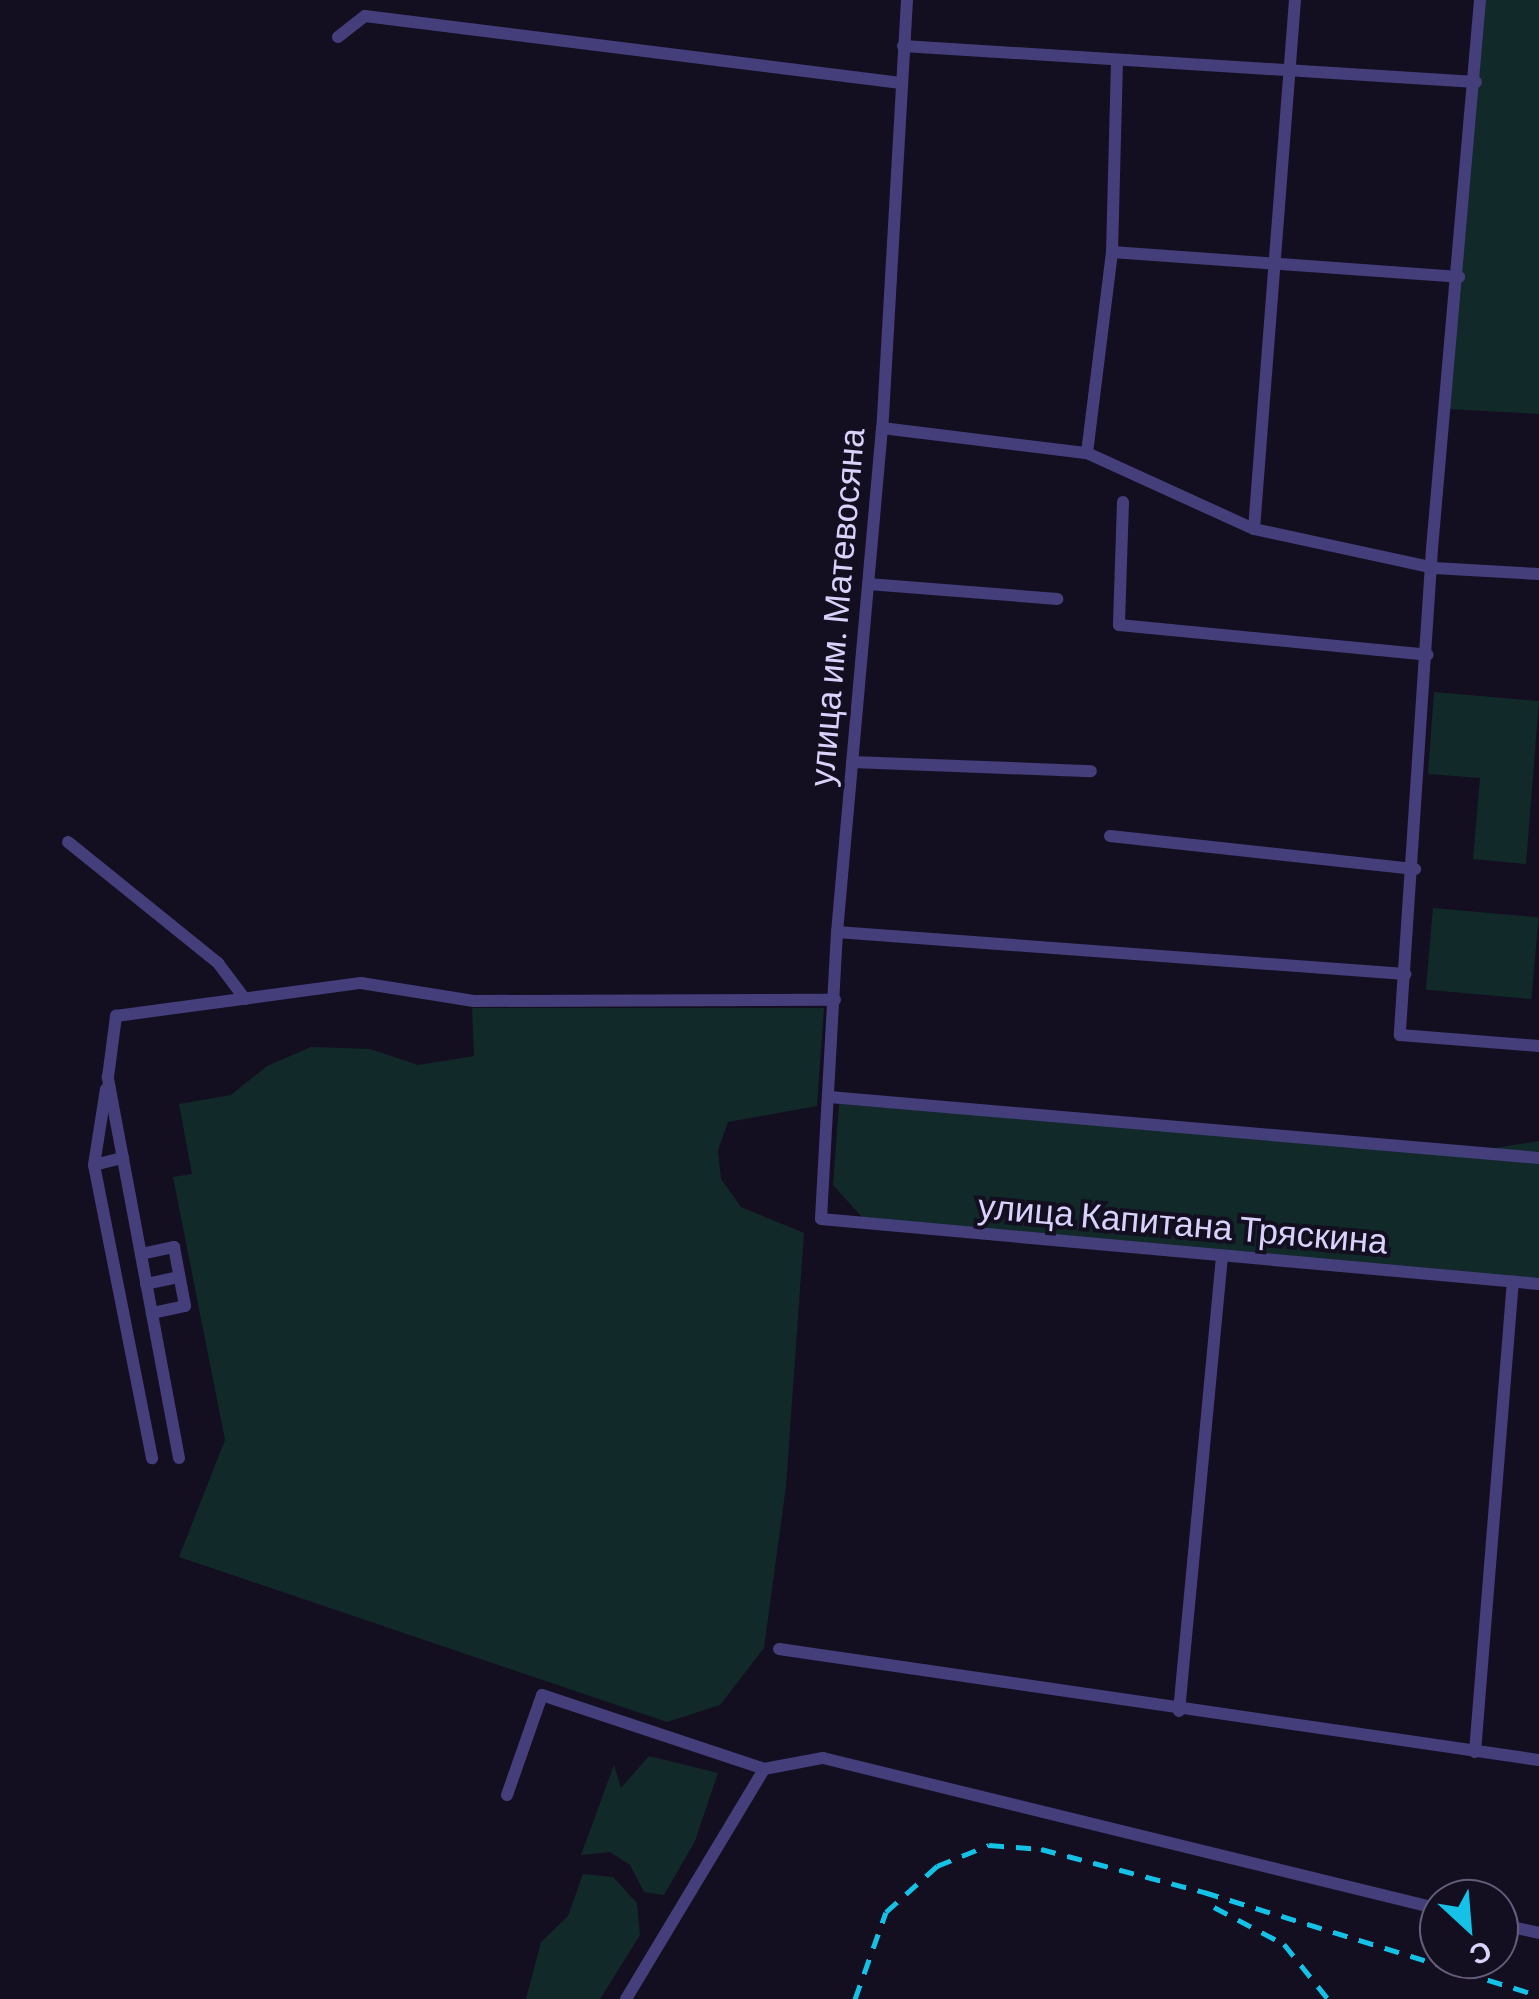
<!DOCTYPE html>
<html>
<head>
<meta charset="utf-8">
<style>
  body { margin:0 }
  #map { position:relative; width:1539px; height:1999px; overflow:hidden; background:#130f20; font-family:Barlow,sans-serif }
  div>[style] { position:absolute }
  .green>* { inset:0; background:#122929; transform-origin:0 0 }
  .minor>* { height:12px; margin:-6px; padding:0 6px; transform-origin:6px; border-radius:6px; background:#443e7b }
  .rail>* { height:5px; margin-top:-2.5px; transform-origin:0; background:repeating-linear-gradient(90deg,#13c2e6 0 15px,transparent 0 27px) }
  span { translate:-50% -50%; white-space:nowrap; text-align:center; line-height:1.15; -webkit-text-stroke:8px #130f20; paint-order:stroke }
  .street-label { font-size:35px; color:#d9d2fb }
  .north { position:absolute; left:1419px; top:1879px; width:100px; height:100px; box-sizing:border-box; background:#130f20; border:2px solid #625d78; border-radius:50%; rotate:154deg; font-size:28px; font-weight:700; line-height:40px; text-align:center; color:#d9d2fb }
  .north::after { content:''; display:block; margin:auto; width:35px; height:45px; background:#13c2e6; clip-path:polygon(50% 0,100% 100%,50% 72%,0 100%) }
</style>
</head>
<body>
<div id="map">
  <div class="green">
    <div style="clip-path:polygon(1483px 0,1539px 0,1539px 414px,1449px 409px)"></div>
    <div style="clip-path:polygon(1434px 692px,1539px 701px,1526px 864px,1473px 859px,1480px 778px,1428px 774px)"></div>
    <div style="left:1433px;top:908px;width:106px;height:82px;rotate:5deg"></div>
    <div style="clip-path:polygon(472px 1008px,824px 1008px,817px 1106px,728px 1122px,718px 1150px,721px 1179px,741px 1207px,804px 1233px,786px 1486px,764px 1648px,720px 1705px,667px 1722px,179px 1557px,225px 1440px,173px 1177px,192px 1174px,179px 1104px,231px 1095px,267px 1066px,311px 1047px,370px 1049px,418px 1065px,474px 1056px)"></div>
    <div style="clip-path:polygon(839px 1104px,1464px 1153px,1539px 1141px,1539px 1281px,863px 1218px,833px 1185px)"></div>
    <div style="clip-path:polygon(649px 1756px,718px 1773px,695px 1841px,664px 1895px,644px 1892px,630px 1865px,610px 1852px,581px 1855px,614px 1765px,621px 1788px)"></div>
    <div style="clip-path:polygon(583px 1874px,613px 1877px,637px 1903px,640px 1935px,600px 1999px,526px 1999px,541px 1942px,568px 1916px)"></div>
  </div>
  <div class="minor">
    <div style="left:907px;top:0;width:429px;rotate:93.3deg"></div>
    <div style="left:882px;top:428px;width:506px;rotate:95.1deg"></div>
    <div style="left:837px;top:932px;width:287px;rotate:93.2deg"></div>
    <div style="left:821px;top:1219px;width:721px;rotate:5.17deg"></div>
    <div style="left:1480px;top:0;width:551px;rotate:95deg"></div>
    <div style="left:1432px;top:549px;width:487px;rotate:93.8deg"></div>
    <div style="left:1400px;top:1035px;width:139px;rotate:4.5deg"></div>
    <div style="left:338px;top:37px;width:34px;rotate:-38deg"></div>
    <div style="left:365px;top:16px;width:540px;rotate:7.13deg"></div>
    <div style="left:903px;top:46px;width:574px;rotate:3.6deg"></div>
    <div style="left:1112px;top:252px;width:348px;rotate:4.1deg"></div>
    <div style="left:882px;top:428px;width:207px;rotate:7deg"></div>
    <div style="left:1087px;top:453px;width:183px;rotate:24.5deg"></div>
    <div style="left:1254px;top:529px;width:184px;rotate:12.2deg"></div>
    <div style="left:1434px;top:568px;width:105px;rotate:3.3deg"></div>
    <div style="left:1087px;top:453px;width:203px;rotate:-82.9deg"></div>
    <div style="left:1112px;top:252px;width:191px;rotate:-88.5deg"></div>
    <div style="left:1123px;top:502px;width:123px;rotate:91.9deg"></div>
    <div style="left:1119px;top:625px;width:310px;rotate:5.5deg"></div>
    <div style="left:1254px;top:529px;width:531px;rotate:-85.57deg"></div>
    <div style="left:868px;top:584px;width:190px;rotate:4.5deg"></div>
    <div style="left:852px;top:762px;width:239px;rotate:2.2deg"></div>
    <div style="left:1110px;top:836px;width:307px;rotate:6.2deg"></div>
    <div style="left:68px;top:842px;width:193px;rotate:38.9deg"></div>
    <div style="left:218px;top:963px;width:45px;rotate:53.1deg"></div>
    <div style="left:837px;top:932px;width:570px;rotate:4.23deg"></div>
    <div style="left:106px;top:1089px;width:77px;rotate:99deg"></div>
    <div style="left:94px;top:1165px;width:299px;rotate:78.8deg"></div>
    <div style="left:829px;top:1097px;width:713px;rotate:4.91deg"></div>
    <div style="left:94px;top:1165px;width:30px;rotate:-14deg"></div>
    <div style="left:141px;top:1254px;width:34px;rotate:-12deg"></div>
    <div style="left:174px;top:1247px;width:60px;rotate:79.4deg"></div>
    <div style="left:185px;top:1306px;width:34px;rotate:168deg"></div>
    <div style="left:146px;top:1284px;width:34px;rotate:-12deg"></div>
    <div style="left:179px;top:1458px;width:388px;rotate:-100.6deg"></div>
    <div style="left:108px;top:1077px;width:62px;rotate:-82.5deg"></div>
    <div style="left:116px;top:1016px;width:247px;rotate:-7.7deg"></div>
    <div style="left:361px;top:983px;width:114px;rotate:9.1deg"></div>
    <div style="left:474px;top:1001px;width:361px;rotate:-0.2deg"></div>
    <div style="left:779px;top:1649px;width:768px;rotate:8.31deg"></div>
    <div style="left:1179px;top:1711px;width:456px;rotate:-84.6deg"></div>
    <div style="left:1475px;top:1752px;width:472px;rotate:-85.4deg"></div>
    <div style="left:507px;top:1795px;width:106px;rotate:-70.7deg"></div>
    <div style="left:542px;top:1695px;width:234px;rotate:18.4deg"></div>
    <div style="left:764px;top:1769px;width:60px;rotate:-10.6deg"></div>
    <div style="left:823px;top:1758px;width:634px;rotate:13.77deg"></div>
    <div style="left:1499px;top:1924px;width:41px;rotate:12.7deg"></div>
    <div style="left:626px;top:1999px;width:268px;rotate:-59deg"></div>
  </div>
  <div class="rail">
    <div style="left:1214px;top:1907px;width:79px;rotate:27.9deg"></div>
    <div style="left:1284px;top:1944px;width:70px;rotate:51.3deg"></div>
    <div style="left:855px;top:1999px;width:92px;rotate:-70.4deg"></div>
    <div style="left:886px;top:1912px;width:69px;rotate:-42deg"></div>
    <div style="left:937px;top:1866px;width:56px;rotate:-22deg"></div>
    <div style="left:989px;top:1845px;width:52px;rotate:4.4deg"></div>
    <div style="left:1041px;top:1849px;width:169px;rotate:14.8deg"></div>
    <div style="left:1204px;top:1892px;width:351px;rotate:17.2deg"></div>
  </div>
  <div class="street-label">
    <span style="left:835px;top:607px;rotate:-85deg">улица им. Матевосяна</span>
    <span style="left:1183px;top:1222px;rotate:5deg">улица Капитана Тряскина</span>
  </div>
  <div class="north">С</div>
</div>
</body>
</html>
